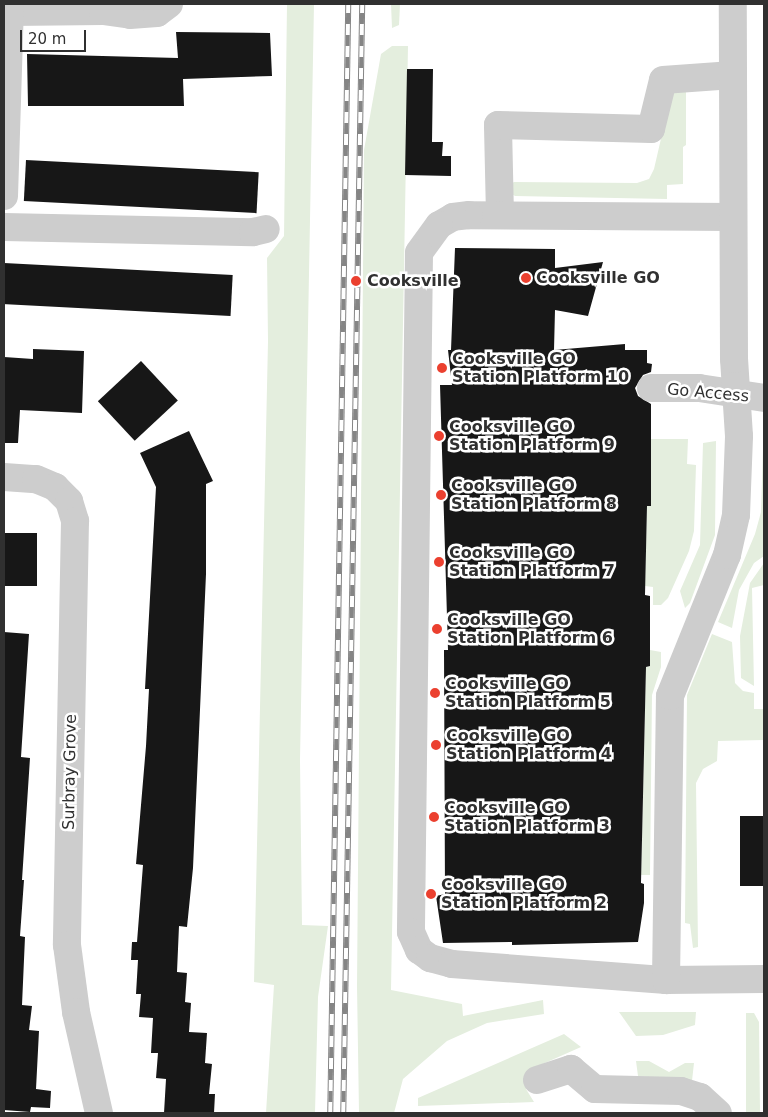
<!DOCTYPE html>
<html>
<head>
<meta charset="utf-8">
<style>
  body { margin:0 }
  #map { position:relative; width:768px; height:1117px; overflow:hidden; background:#fff; font-family:"DejaVu Sans",sans-serif }
  div>[style] { position:absolute }
  .green>* { inset:0; background:#e4eede }
  .building>* { inset:0; background:#171717; transform-origin:0 0 }
  .minor>* { height:28px; margin:-14px; padding:0 14px; transform-origin:14px; border-radius:14px; background:#cdcdcd }
  .rail>* { height:5.5px; margin-top:-2.75px; transform-origin:0; background:repeating-linear-gradient(90deg,#fff 0 11px,#858585 0 22px); box-sizing:border-box; border-block:1px solid #858585 }
  .dots>* { width:14px; height:14px; translate:-50% -50%; box-sizing:border-box; border:2px solid #fff; border-radius:50% }
  span { translate:-50% -50%; white-space:nowrap; text-align:center; line-height:1.15; -webkit-text-stroke:5px #fff; paint-order:stroke }
  .poi-label { font-size:16px; color:#303030; font-weight:700 }
  .left { translate:0 -50%; text-align:left }
  .street-label { font-size:16px; color:#303030 }
  .frame { position:absolute; inset:0; border:5px solid #303030; pointer-events:none }
  .scale { position:absolute; left:20px; top:30px; width:66px; height:22px; box-sizing:border-box; border:2px solid #303030; border-top:0; padding-left:6px; font-size:15px; line-height:18px; white-space:nowrap; color:#303030; -webkit-text-stroke:4px #fff; paint-order:stroke }
</style>
</head>
<body>
<div id="map">
  <div class="green">
    <div style="clip-path:polygon(287px 4px,314px 4px,300px 760px,302px 925px,328px 926px,318px 997px,315px 1113px,266px 1113px,274px 985px,254px 982px,268px 341px,267px 258px,284px 236px)"></div>
    <div style="clip-path:polygon(391px 4px,400px 4px,399px 25px,392px 28px)"></div>
    <div style="clip-path:polygon(392px 46px,408px 46px,391px 990px,462px 1004px,463px 1016px,543px 1000px,544px 1014px,487px 1023px,447px 1041px,403px 1079px,394px 1113px,359px 1113px,357px 986px,364px 150px,381px 54px)"></div>
    <div style="clip-path:polygon(672px 91px,686px 92px,686px 145px,683px 147px,683px 184px,667px 185px,667px 199px,515px 196px,509px 192px,509px 185px,514px 182px,637px 183px,649px 179px,654px 169px)"></div>
    <div style="clip-path:polygon(651px 439px,688px 439px,687px 464px,696px 465px,694px 531px,689px 551px,668px 598px,661px 605px,653px 605px,653px 587px,645px 586px,647px 506px,651px 505px)"></div>
    <div style="clip-path:polygon(716px 441px,715px 535px,690px 603px,685px 608px,680px 591px,700px 545px,703px 443px)"></div>
    <div style="clip-path:polygon(763px 448px,764px 556px,754px 563px,739px 590px,732px 628px,718px 622px,755px 534px,761px 512px)"></div>
    <div style="clip-path:polygon(764px 563px,764px 585px,752px 588px,754px 686px,741px 678px,740px 636px,750px 583px)"></div>
    <div style="clip-path:polygon(712px 634px,732px 642px,735px 683px,743px 691px,754px 693px,754px 709px,764px 709px,764px 740px,718px 741px,717px 761px,703px 769px,696px 783px,698px 947px,693px 948px,690px 924px,685px 923px,687px 695px)"></div>
    <div style="clip-path:polygon(650px 650px,661px 652px,661px 667px,652px 695px,650px 875px,641px 875px,646px 667px,650px 666px)"></div>
    <div style="clip-path:polygon(619px 1012px,696px 1012px,695px 1025px,663px 1035px,636px 1036px)"></div>
    <div style="clip-path:polygon(746px 1013px,754px 1013px,759px 1022px,760px 1113px,746px 1113px)"></div>
    <div style="clip-path:polygon(564px 1034px,581px 1047px,529px 1070px,526px 1089px,534px 1102px,418px 1106px,418px 1098px)"></div>
    <div style="clip-path:polygon(636px 1061px,649px 1061px,669px 1072px,685px 1063px,694px 1063px,692px 1081px,638px 1076px)"></div>
  </div>
  <div class="building">
    <div style="clip-path:polygon(176px 32px,270px 33px,272px 76px,183px 79px,184px 106px,28px 106px,27px 54px,178px 58px)"></div>
    <div style="clip-path:polygon(407px 69px,433px 69px,432px 142px,443px 142px,442px 156px,451px 156px,451px 176px,405px 175px)"></div>
    <div style="left:26px;top:160px;width:233px;height:41px;rotate:3deg"></div>
    <div style="clip-path:polygon(455px 248px,555px 249px,555px 268px,603px 262px,588px 316px,555px 310px,554px 350px,625px 344px,625px 350px,647px 350px,647px 363px,652px 364px,651px 372px,643px 375px,635px 388px,638px 396px,651px 404px,651px 506px,647px 506px,645px 595px,650px 596px,650px 666px,646px 667px,641px 883px,644px 884px,644px 903px,638px 942px,512px 945px,512px 942px,443px 943px,436px 896px,445px 894px,444px 650px,448px 650px,440px 385px,452px 385px,448px 350px,451px 350px)"></div>
    <div style="left:4px;top:263px;width:229px;height:41px;rotate:3deg"></div>
    <div style="clip-path:polygon(33px 349px,84px 351px,82px 413px,20px 410px,18px 443px,4px 443px,4px 357px,33px 359px)"></div>
    <div style="left:141px;top:361px;width:54px;height:59px;rotate:47deg"></div>
    <div style="clip-path:polygon(189px 431px,213px 481px,206px 484px,206px 574px,193px 868px,187px 927px,179px 926px,177px 972px,187px 973px,185px 1002px,191px 1003px,189px 1032px,207px 1033px,205px 1063px,212px 1064px,209px 1094px,215px 1094px,214px 1113px,164px 1113px,166px 1079px,156px 1078px,158px 1053px,151px 1053px,153px 1018px,139px 1017px,141px 994px,136px 994px,138px 960px,131px 960px,132px 942px,137px 942px,143px 865px,136px 864px,146px 746px,149px 689px,145px 689px,156px 487px,140px 453px)"></div>
    <div style="left:4px;top:533px;width:33px;height:53px"></div>
    <div style="clip-path:polygon(4px 632px,29px 634px,21px 757px,30px 758px,22px 880px,24px 880px,20px 936px,25px 937px,22px 1005px,32px 1006px,29px 1030px,39px 1031px,36px 1089px,51px 1091px,50px 1108px,31px 1107px,30px 1112px,4px 1110px)"></div>
    <div style="left:740px;top:816px;width:24px;height:70px"></div>
  </div>
  <div class="minor">
    <div style="left:10px;top:12px;width:93px;rotate:-0.6deg"></div>
    <div style="left:103px;top:11px;width:27px;rotate:8deg"></div>
    <div style="left:130px;top:15px;width:27px;rotate:-4deg"></div>
    <div style="left:157px;top:13px;width:15px;rotate:-37deg"></div>
    <div style="left:4px;top:196px;width:192px;rotate:-88.2deg"></div>
    <div style="left:500px;top:215px;width:90px;rotate:-91.3deg"></div>
    <div style="left:498px;top:125px;width:153px;rotate:1.5deg"></div>
    <div style="left:651px;top:129px;width:50px;rotate:-76.2deg"></div>
    <div style="left:663px;top:80px;width:70px;rotate:-4.1deg"></div>
    <div style="left:733px;top:217px;width:264px;rotate:-179.6deg"></div>
    <div style="left:469px;top:215px;width:16px;rotate:173deg"></div>
    <div style="left:453px;top:217px;width:16px;rotate:150deg"></div>
    <div style="left:439px;top:225px;width:34px;rotate:126deg"></div>
    <div style="left:419px;top:253px;width:679px;rotate:90.68deg"></div>
    <div style="left:411px;top:932px;width:20px;rotate:66deg"></div>
    <div style="left:419px;top:950px;width:14px;rotate:36deg"></div>
    <div style="left:430px;top:958px;width:23px;rotate:15deg"></div>
    <div style="left:452px;top:964px;width:215px;rotate:4.3deg"></div>
    <div style="left:666px;top:980px;width:98px;rotate:-0.6deg"></div>
    <div style="left:4px;top:227px;width:249px;rotate:1.2deg"></div>
    <div style="left:253px;top:232px;width:13px;rotate:-13deg"></div>
    <div style="left:651px;top:388px;width:48px"></div>
    <div style="left:699px;top:388px;width:66px;rotate:8.7deg"></div>
    <div style="left:4px;top:477px;width:32px;rotate:4deg"></div>
    <div style="left:36px;top:479px;width:21px;rotate:23deg"></div>
    <div style="left:55px;top:487px;width:20px;rotate:45deg"></div>
    <div style="left:69px;top:501px;width:21px;rotate:73deg"></div>
    <div style="left:75px;top:521px;width:424px;rotate:91.1deg"></div>
    <div style="left:67px;top:945px;width:68px;rotate:82.3deg"></div>
    <div style="left:76px;top:1012px;width:104px;rotate:77.2deg"></div>
    <div style="left:666px;top:980px;width:284px;rotate:-89.2deg"></div>
    <div style="left:670px;top:696px;width:152px;rotate:-68deg"></div>
    <div style="left:727px;top:555px;width:41px;rotate:-77.3deg"></div>
    <div style="left:736px;top:515px;width:79px;rotate:-87.8deg"></div>
    <div style="left:739px;top:436px;width:77px;rotate:-93.7deg"></div>
    <div style="left:734px;top:359px;width:355px;rotate:-90.2deg"></div>
    <div style="left:537px;top:1080px;width:36px;rotate:-18deg"></div>
    <div style="left:571px;top:1069px;width:31px;rotate:40deg"></div>
    <div style="left:595px;top:1089px;width:86px;rotate:1.3deg"></div>
    <div style="left:681px;top:1091px;width:20px;rotate:18deg"></div>
    <div style="left:700px;top:1097px;width:24px;rotate:42deg"></div>
  </div>
  <div class="rail">
    <div style="left:330px;top:1113px;width:1109px;rotate:-89.07deg"></div>
    <div style="left:343px;top:1113px;width:1109px;rotate:-89.02deg"></div>
  </div>
  <div class="dots">
    <div style="left:526px;top:278px;background:#eb402f"></div>
    <div style="left:356px;top:281px;background:#eb402f"></div>
    <div style="left:442px;top:368px;background:#eb402f"></div>
    <div style="left:439px;top:436px;background:#eb402f"></div>
    <div style="left:441px;top:495px;background:#eb402f"></div>
    <div style="left:439px;top:562px;background:#eb402f"></div>
    <div style="left:437px;top:629px;background:#eb402f"></div>
    <div style="left:435px;top:693px;background:#eb402f"></div>
    <div style="left:436px;top:745px;background:#eb402f"></div>
    <div style="left:434px;top:817px;background:#eb402f"></div>
    <div style="left:431px;top:894px;background:#eb402f"></div>
  </div>
  <div class="poi-label">
    <span class="left" style="left:536px;top:278px">Cooksville GO</span>
    <span class="left" style="left:367px;top:281px">Cooksville</span>
    <span class="left" style="left:452px;top:368px">Cooksville GO<br>Station Platform 10</span>
    <span class="left" style="left:449px;top:436px">Cooksville GO<br>Station Platform 9</span>
    <span class="left" style="left:451px;top:495px">Cooksville GO<br>Station Platform 8</span>
    <span class="left" style="left:449px;top:562px">Cooksville GO<br>Station Platform 7</span>
    <span class="left" style="left:447px;top:629px">Cooksville GO<br>Station Platform 6</span>
    <span class="left" style="left:445px;top:693px">Cooksville GO<br>Station Platform 5</span>
    <span class="left" style="left:446px;top:745px">Cooksville GO<br>Station Platform 4</span>
    <span class="left" style="left:444px;top:817px">Cooksville GO<br>Station Platform 3</span>
    <span class="left" style="left:441px;top:894px">Cooksville GO<br>Station Platform 2</span>
  </div>
  <div class="street-label">
    <span style="left:708px;top:393px;rotate:5deg">Go Access</span>
    <span style="left:70px;top:772px;rotate:-89deg">Surbray Grove</span>
  </div>
  <div class="frame"></div>
  <div class="scale">20 m</div>
</div>
</body>
</html>
